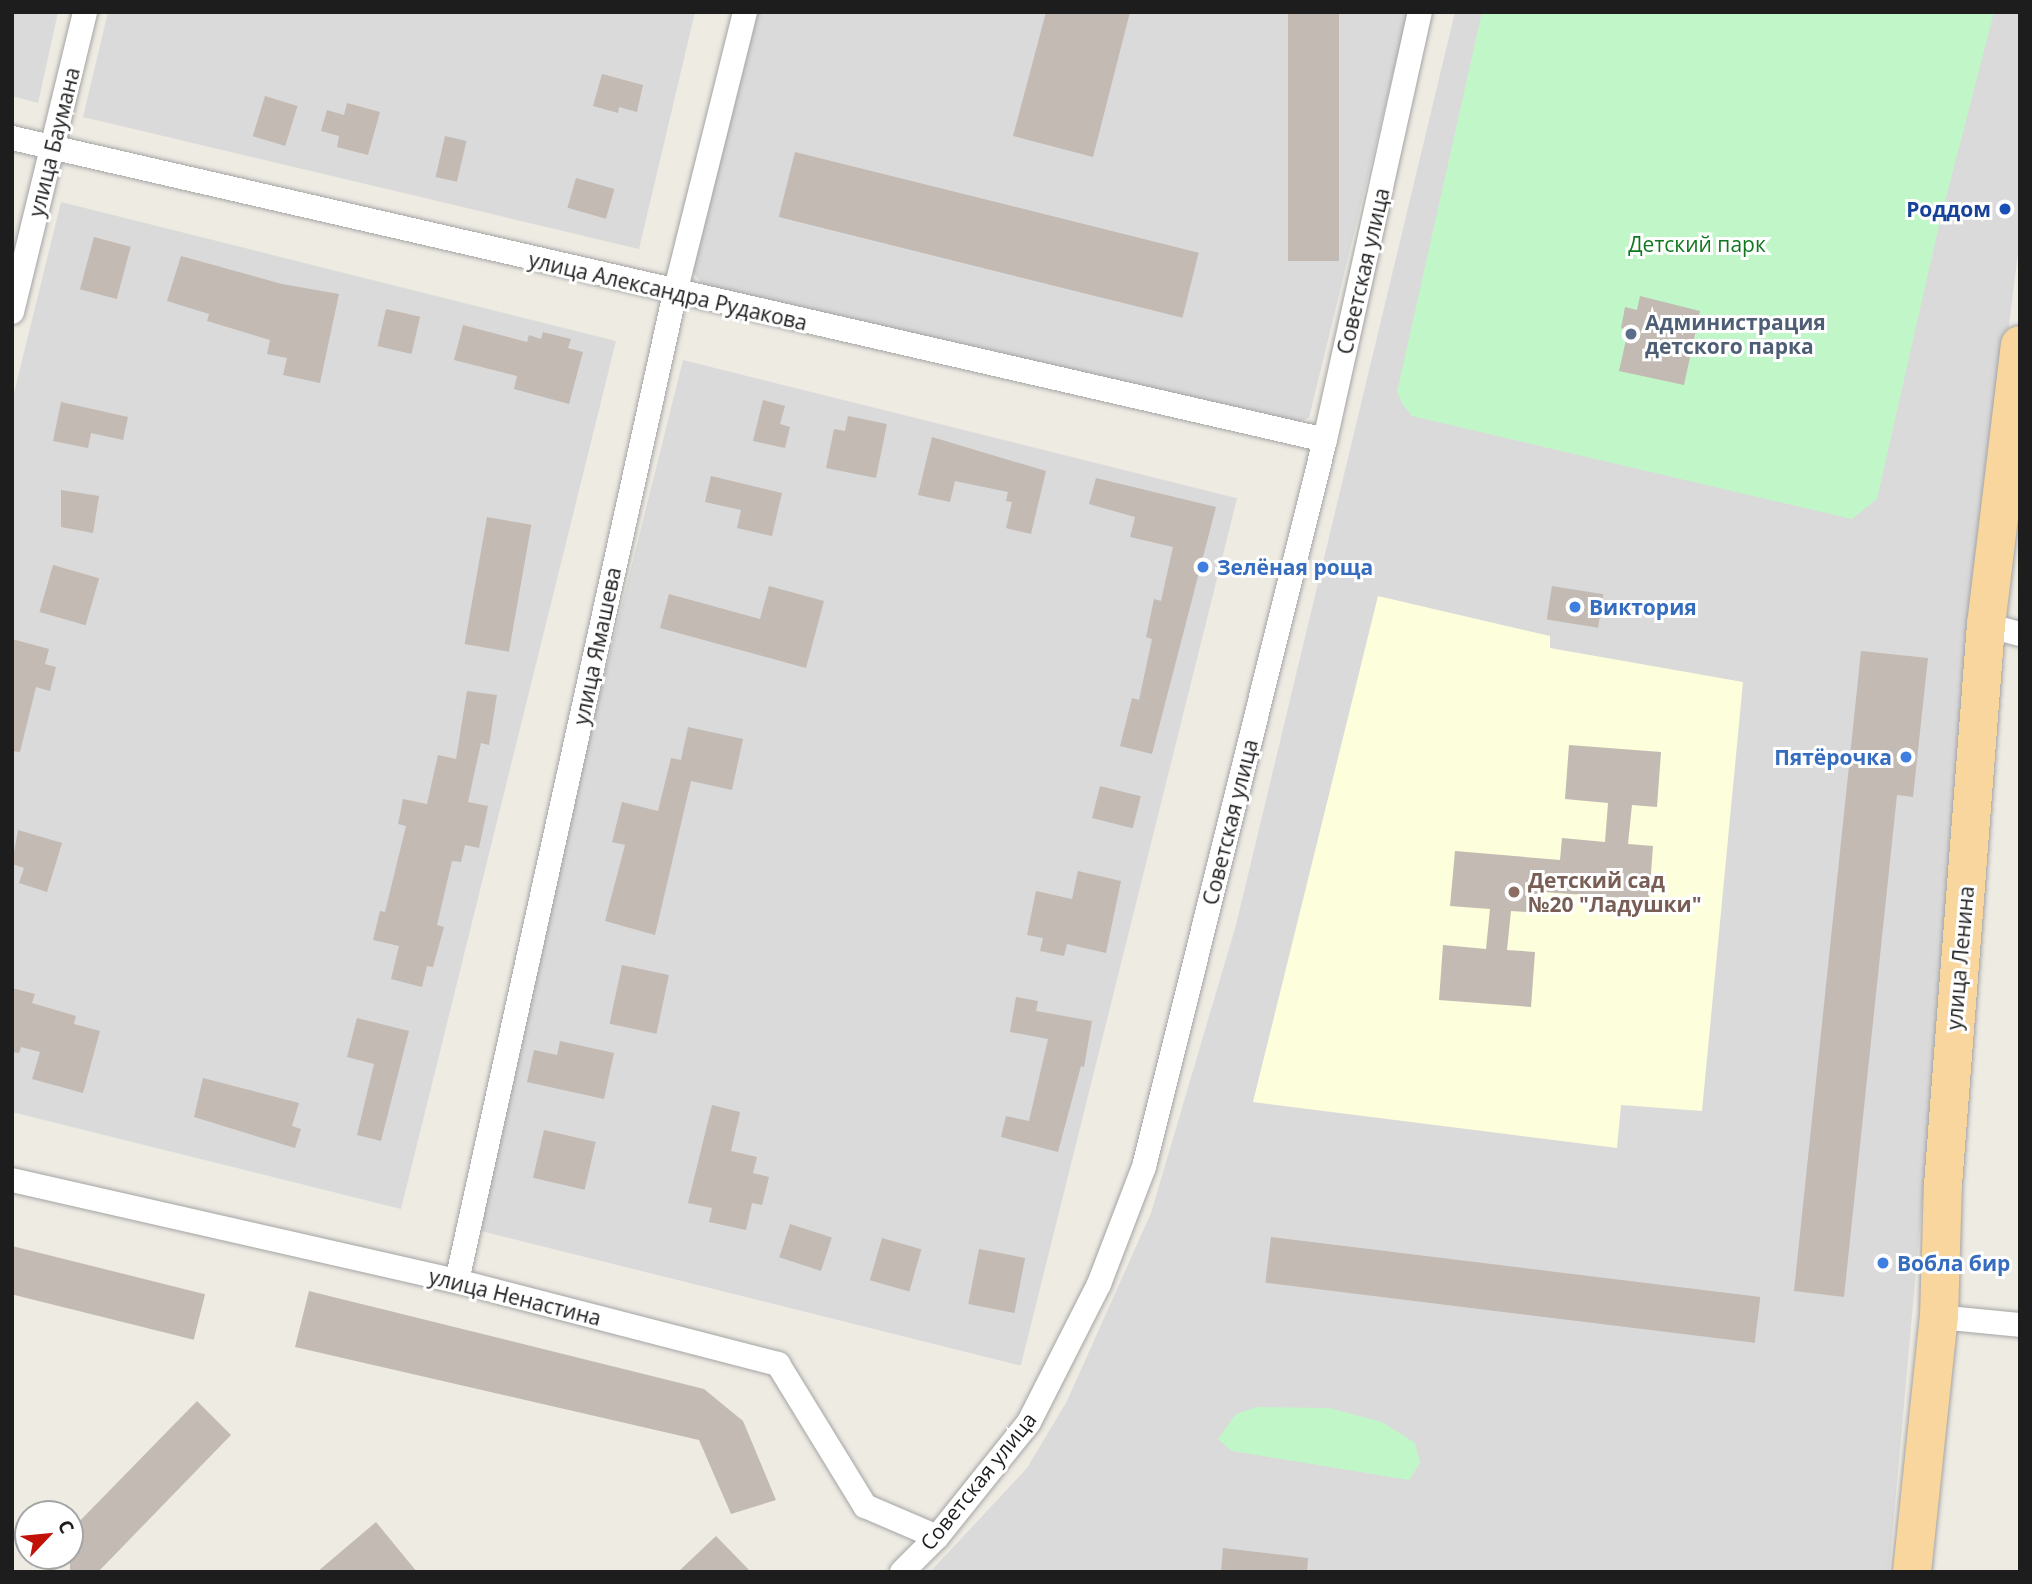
<!DOCTYPE html>
<html>
<head>
<meta charset="utf-8">
<style>
  body { margin:0 }
  #map { position:relative; width:2032px; height:1584px; overflow:hidden; background:#eeebe3; font-family:"Open Sans",sans-serif }
  div>[style] { position:absolute }
  .residential>* { inset:0; background:#dbdada; transform-origin:0 0 }
  .education>* { inset:0; background:#fcfedc }
  .park>* { inset:0; background:#c1f7c8 }
  .building>* { inset:0; background:#c2bab3; transform-origin:0 0 }
  .roads { filter:drop-shadow(0 0 2px #a4a4a4) drop-shadow(0 0 2px #a4a4a4) }
  .minor>* { height:24px; margin:-12px; padding:0 12px; transform-origin:12px; border-radius:12px; background:#fff }
  .primary>* { height:38px; margin:-19px; padding:0 19px; transform-origin:19px; border-radius:19px; background:#f8d69e }
  .dots>* { width:19px; height:19px; translate:-50% -50%; box-sizing:border-box; border:4px solid #fff; border-radius:50% }
  span { translate:-50% -50%; white-space:nowrap; text-align:center; line-height:1.15; -webkit-text-stroke:6px #fff; paint-order:stroke }
  .street-label { font-size:21px; color:#1d1d1d }
  .transit-label { font-size:21px; color:#164399; font-weight:700 }
  .right { translate:-100% -50%; text-align:right }
  .park-label { font-size:21px; color:#0f771d }
  .service-label { font-size:21px; color:#4e5e75; font-weight:700 }
  .left { translate:0 -50%; text-align:left }
  .shop-label { font-size:21px; color:#366cbe; font-weight:700 }
  .education-label { font-size:21px; color:#785e54; font-weight:700 }
  .frame { position:absolute; inset:0; border:14px solid #1d1d1d; pointer-events:none }
  .north { position:absolute; left:14px; top:1500px; width:70px; height:70px; box-sizing:border-box; background:#fff; border:2px solid #a5a5a5; border-radius:50%; rotate:64deg; font-size:19px; font-weight:700; line-height:28px; text-align:center; color:#1d1d1d }
  .north::after { content:''; display:block; margin:auto; width:24px; height:32px; background:#c21108; clip-path:polygon(50% 0,100% 100%,50% 72%,0 100%) }
</style>
</head>
<body>
<div id="map">
  <div class="residential">
    <div style="clip-path:polygon(12px 12px,58px 12px,38px 103px,12px 96px)"></div>
    <div style="clip-path:polygon(108px 12px,695px 12px,639px 249px,83px 117px)"></div>
    <div style="clip-path:polygon(757px 12px,1408px 12px,1309px 418px,1289px 424px,709px 291px,692px 272px)"></div>
    <div style="clip-path:polygon(1455px 12px,2020px 12px,2020px 237px,1980px 557px,1889px 1572px,930px 1572px,1027px 1468px,1067px 1401px,1151px 1213px,1236px 925px)"></div>
    <div style="clip-path:polygon(61px 202px,616px 341px,401px 1209px,12px 1112px,12px 401px)"></div>
    <div style="left:683px;top:360px;width:571px;height:894px;rotate:14deg"></div>
  </div>
  <div class="education">
    <div style="clip-path:polygon(1378px 596px,1550px 636px,1550px 648px,1743px 682px,1702px 1111px,1621px 1105px,1617px 1148px,1253px 1102px)"></div>
  </div>
  <div class="park">
    <div style="clip-path:polygon(1482px 12px,1994px 12px,1939px 225px,1877px 499px,1852px 519px,1412px 416px,1403px 405px,1397px 392px)"></div>
    <div style="clip-path:polygon(1257px 1407px,1329px 1408px,1382px 1422px,1415px 1443px,1420px 1463px,1409px 1480px,1232px 1451px,1218px 1439px,1236px 1414px)"></div>
  </div>
  <div class="building">
    <div style="clip-path:polygon(1046px 12px,1130px 12px,1093px 157px,1013px 136px)"></div>
    <div style="left:1288px;top:12px;width:51px;height:249px"></div>
    <div style="clip-path:polygon(602px 74px,643px 85px,637px 112px,619px 107px,618px 113px,593px 106px)"></div>
    <div style="left:265px;top:96px;width:34px;height:42px;rotate:17deg"></div>
    <div style="clip-path:polygon(347px 103px,380px 112px,368px 155px,337px 147px,339px 136px,321px 131px,327px 110px,344px 115px)"></div>
    <div style="left:445px;top:136px;width:22px;height:42px;rotate:13deg"></div>
    <div style="left:795px;top:152px;width:416px;height:67px;rotate:14deg"></div>
    <div style="left:576px;top:178px;width:40px;height:31px;rotate:16deg"></div>
    <div style="left:94px;top:237px;width:38px;height:54px;rotate:15deg"></div>
    <div style="clip-path:polygon(181px 256px,282px 284px,339px 294px,320px 383px,283px 375px,287px 358px,267px 354px,270px 340px,207px 321px,209px 314px,167px 301px)"></div>
    <div style="clip-path:polygon(1640px 296px,1700px 311px,1684px 385px,1619px 371px,1628px 331px,1621px 328px,1625px 307px,1637px 310px)"></div>
    <div style="left:386px;top:309px;width:35px;height:38px;rotate:13deg"></div>
    <div style="clip-path:polygon(463px 325px,527px 342px,529px 335px,541px 339px,543px 332px,571px 339px,568px 348px,583px 352px,569px 404px,514px 389px,517px 376px,454px 360px)"></div>
    <div style="clip-path:polygon(763px 400px,785px 406px,780px 424px,790px 427px,785px 448px,753px 441px)"></div>
    <div style="clip-path:polygon(61px 402px,128px 417px,123px 440px,91px 433px,88px 448px,53px 441px)"></div>
    <div style="clip-path:polygon(848px 416px,887px 424px,876px 478px,826px 468px,834px 429px,845px 431px)"></div>
    <div style="clip-path:polygon(932px 437px,1046px 471px,1031px 534px,1006px 528px,1012px 502px,1006px 501px,1008px 492px,955px 481px,950px 502px,918px 495px)"></div>
    <div style="clip-path:polygon(711px 476px,782px 493px,772px 536px,737px 528px,741px 510px,705px 502px)"></div>
    <div style="clip-path:polygon(1096px 478px,1216px 507px,1152px 754px,1120px 746px,1132px 698px,1139px 700px,1152px 639px,1146px 637px,1154px 599px,1161px 601px,1173px 547px,1130px 537px,1135px 517px,1089px 504px)"></div>
    <div style="clip-path:polygon(61px 490px,99px 496px,93px 533px,61px 527px)"></div>
    <div style="left:487px;top:517px;width:45px;height:129px;rotate:10deg"></div>
    <div style="left:53px;top:565px;width:48px;height:49px;rotate:16deg"></div>
    <div style="clip-path:polygon(769px 586px,824px 601px,806px 668px,660px 628px,669px 594px,760px 619px)"></div>
    <div style="left:1552px;top:586px;width:52px;height:34px;rotate:9deg"></div>
    <div style="clip-path:polygon(12px 639px,49px 649px,45px 664px,56px 667px,50px 691px,36px 687px,20px 752px,12px 751px)"></div>
    <div style="clip-path:polygon(1861px 651px,1928px 658px,1913px 797px,1897px 795px,1844px 1297px,1794px 1291px)"></div>
    <div style="clip-path:polygon(467px 691px,497px 695px,489px 745px,481px 743px,468px 802px,488px 806px,479px 848px,465px 845px,461px 862px,452px 861px,437px 925px,444px 927px,433px 967px,427px 966px,422px 987px,391px 979px,399px 946px,373px 940px,380px 911px,385px 912px,406px 826px,398px 824px,403px 799px,427px 804px,438px 755px,456px 759px)"></div>
    <div style="clip-path:polygon(688px 727px,743px 739px,732px 790px,691px 781px,655px 935px,605px 921px,625px 845px,612px 842px,622px 802px,658px 811px,671px 758px,681px 760px)"></div>
    <div style="clip-path:polygon(1569px 745px,1661px 752px,1657px 807px,1632px 805px,1628px 844px,1653px 846px,1649px 900px,1544px 892px,1542px 913px,1511px 911px,1507px 950px,1535px 952px,1531px 1007px,1439px 1000px,1443px 945px,1486px 949px,1490px 909px,1450px 906px,1455px 851px,1560px 860px,1562px 838px,1605px 842px,1608px 803px,1565px 799px)"></div>
    <div style="left:1100px;top:786px;width:42px;height:33px;rotate:14deg"></div>
    <div style="clip-path:polygon(18px 830px,62px 843px,47px 892px,19px 883px,24px 868px,12px 864px)"></div>
    <div style="clip-path:polygon(1078px 871px,1121px 881px,1106px 953px,1067px 944px,1064px 956px,1040px 951px,1043px 938px,1027px 935px,1036px 891px,1072px 899px)"></div>
    <div style="left:622px;top:965px;width:48px;height:60px;rotate:12deg"></div>
    <div style="clip-path:polygon(12px 988px,35px 994px,32px 1003px,76px 1016px,74px 1024px,100px 1031px,83px 1093px,32px 1079px,40px 1052px,21px 1047px,19px 1053px,12px 1052px)"></div>
    <div style="clip-path:polygon(1016px 997px,1038px 1001px,1036px 1011px,1092px 1021px,1084px 1067px,1081px 1066px,1058px 1152px,1001px 1137px,1006px 1116px,1029px 1121px,1048px 1039px,1010px 1032px)"></div>
    <div style="clip-path:polygon(357px 1018px,409px 1031px,381px 1141px,357px 1135px,374px 1064px,347px 1057px)"></div>
    <div style="clip-path:polygon(560px 1041px,614px 1053px,604px 1099px,527px 1082px,534px 1050px,557px 1055px)"></div>
    <div style="clip-path:polygon(203px 1078px,299px 1103px,292px 1126px,301px 1129px,295px 1148px,194px 1117px)"></div>
    <div style="clip-path:polygon(712px 1105px,740px 1112px,731px 1151px,757px 1157px,753px 1173px,769px 1177px,762px 1205px,752px 1203px,746px 1230px,709px 1222px,712px 1208px,688px 1203px)"></div>
    <div style="left:544px;top:1130px;width:53px;height:49px;rotate:13deg"></div>
    <div style="left:790px;top:1224px;width:44px;height:35px;rotate:18deg"></div>
    <div style="left:1271px;top:1237px;width:493px;height:46px;rotate:7deg"></div>
    <div style="left:882px;top:1238px;width:41px;height:44px;rotate:16deg"></div>
    <div style="left:12px;top:1246px;width:199px;height:47px;rotate:14deg"></div>
    <div style="left:979px;top:1249px;width:47px;height:56px;rotate:11deg"></div>
    <div style="clip-path:polygon(309px 1291px,704px 1389px,743px 1421px,776px 1500px,731px 1514px,699px 1440px,295px 1347px)"></div>
    <div style="clip-path:polygon(197px 1401px,231px 1435px,98px 1572px,70px 1572px,70px 1531px)"></div>
    <div style="clip-path:polygon(376px 1522px,417px 1572px,317px 1572px)"></div>
    <div style="clip-path:polygon(716px 1536px,751px 1572px,678px 1572px)"></div>
    <div style="clip-path:polygon(1223px 1548px,1308px 1558px,1307px 1572px,1221px 1572px)"></div>
  </div>
  <div class="roads">
    <div class="minor">
      <div style="left:12px;top:138px;width:1347px;rotate:12.95deg"></div>
      <div style="left:12px;top:312px;width:309px;rotate:-76.3deg"></div>
      <div style="left:1986px;top:625px;width:35px;rotate:15deg"></div>
      <div style="left:12px;top:1180px;width:456px;rotate:12.8deg"></div>
      <div style="left:457px;top:1281px;width:332px;rotate:14.5deg"></div>
      <div style="left:778px;top:1364px;width:167px;rotate:58.5deg"></div>
      <div style="left:865px;top:1506px;width:78px;rotate:23.3deg"></div>
      <div style="left:457px;top:1281px;width:1012px;rotate:-77.56deg"></div>
      <div style="left:675px;top:293px;width:290px;rotate:-76deg"></div>
      <div style="left:1939px;top:1317px;width:81px;rotate:5.6deg"></div>
      <div style="left:902px;top:1572px;width:49px;rotate:-45deg"></div>
      <div style="left:937px;top:1537px;width:147px;rotate:-51.3deg"></div>
      <div style="left:1029px;top:1422px;width:155px;rotate:-63.1deg"></div>
      <div style="left:1099px;top:1284px;width:125px;rotate:-69deg"></div>
      <div style="left:1144px;top:1167px;width:749px;rotate:-76.02deg"></div>
      <div style="left:1325px;top:440px;width:438px;rotate:-77.5deg"></div>
    </div>
    <div class="primary">
      <div style="left:1912px;top:1572px;width:256px;rotate:-84deg"></div>
      <div style="left:1939px;top:1317px;width:132px;rotate:-88.3deg"></div>
      <div style="left:1943px;top:1185px;width:562px;rotate:-85.61deg"></div>
      <div style="left:1986px;top:625px;width:282px;rotate:-83.1deg"></div>
    </div>
  </div>
  <div class="dots">
    <div style="left:2005px;top:209px;background:#1a4fb4"></div>
    <div style="left:1631px;top:334px;background:#5c6f8a"></div>
    <div style="left:1203px;top:567px;background:#3f7fe0"></div>
    <div style="left:1575px;top:607px;background:#3f7fe0"></div>
    <div style="left:1906px;top:757px;background:#3f7fe0"></div>
    <div style="left:1514px;top:892px;background:#8d6e63"></div>
    <div style="left:1883px;top:1263px;background:#3f7fe0"></div>
  </div>
  <div class="street-label">
    <span style="left:54px;top:142px;rotate:-76deg">улица Баумана</span>
    <span style="left:1363px;top:271px;rotate:-77deg">Советская улица</span>
    <span style="left:668px;top:291px;rotate:13deg">улица Александра Рудакова</span>
    <span style="left:597px;top:646px;rotate:-78deg">улица Ямашева</span>
    <span style="left:1230px;top:822px;rotate:-76deg">Советская улица</span>
    <span style="left:1960px;top:958px;rotate:-85deg">улица Ленина</span>
    <span style="left:515px;top:1297px;rotate:14deg">улица Ненастина</span>
    <span style="left:978px;top:1481px;rotate:-51deg">Советская улица</span>
  </div>
  <div class="transit-label">
    <span class="right" style="left:1991px;top:209px">Роддом</span>
  </div>
  <div class="park-label">
    <span style="left:1697px;top:244px">Детский парк</span>
  </div>
  <div class="service-label">
    <span class="left" style="left:1645px;top:334px">Администрация<br>детского парка</span>
  </div>
  <div class="shop-label">
    <span class="left" style="left:1217px;top:567px">Зелёная роща</span>
    <span class="left" style="left:1589px;top:607px">Виктория</span>
    <span class="right" style="left:1892px;top:757px">Пятёрочка</span>
    <span class="left" style="left:1897px;top:1263px">Вобла бир</span>
  </div>
  <div class="education-label">
    <span class="left" style="left:1528px;top:892px">Детский сад<br>№20 "Ладушки"</span>
  </div>
  <div class="frame"></div>
  <div class="north">С</div>
</div>
</body>
</html>
